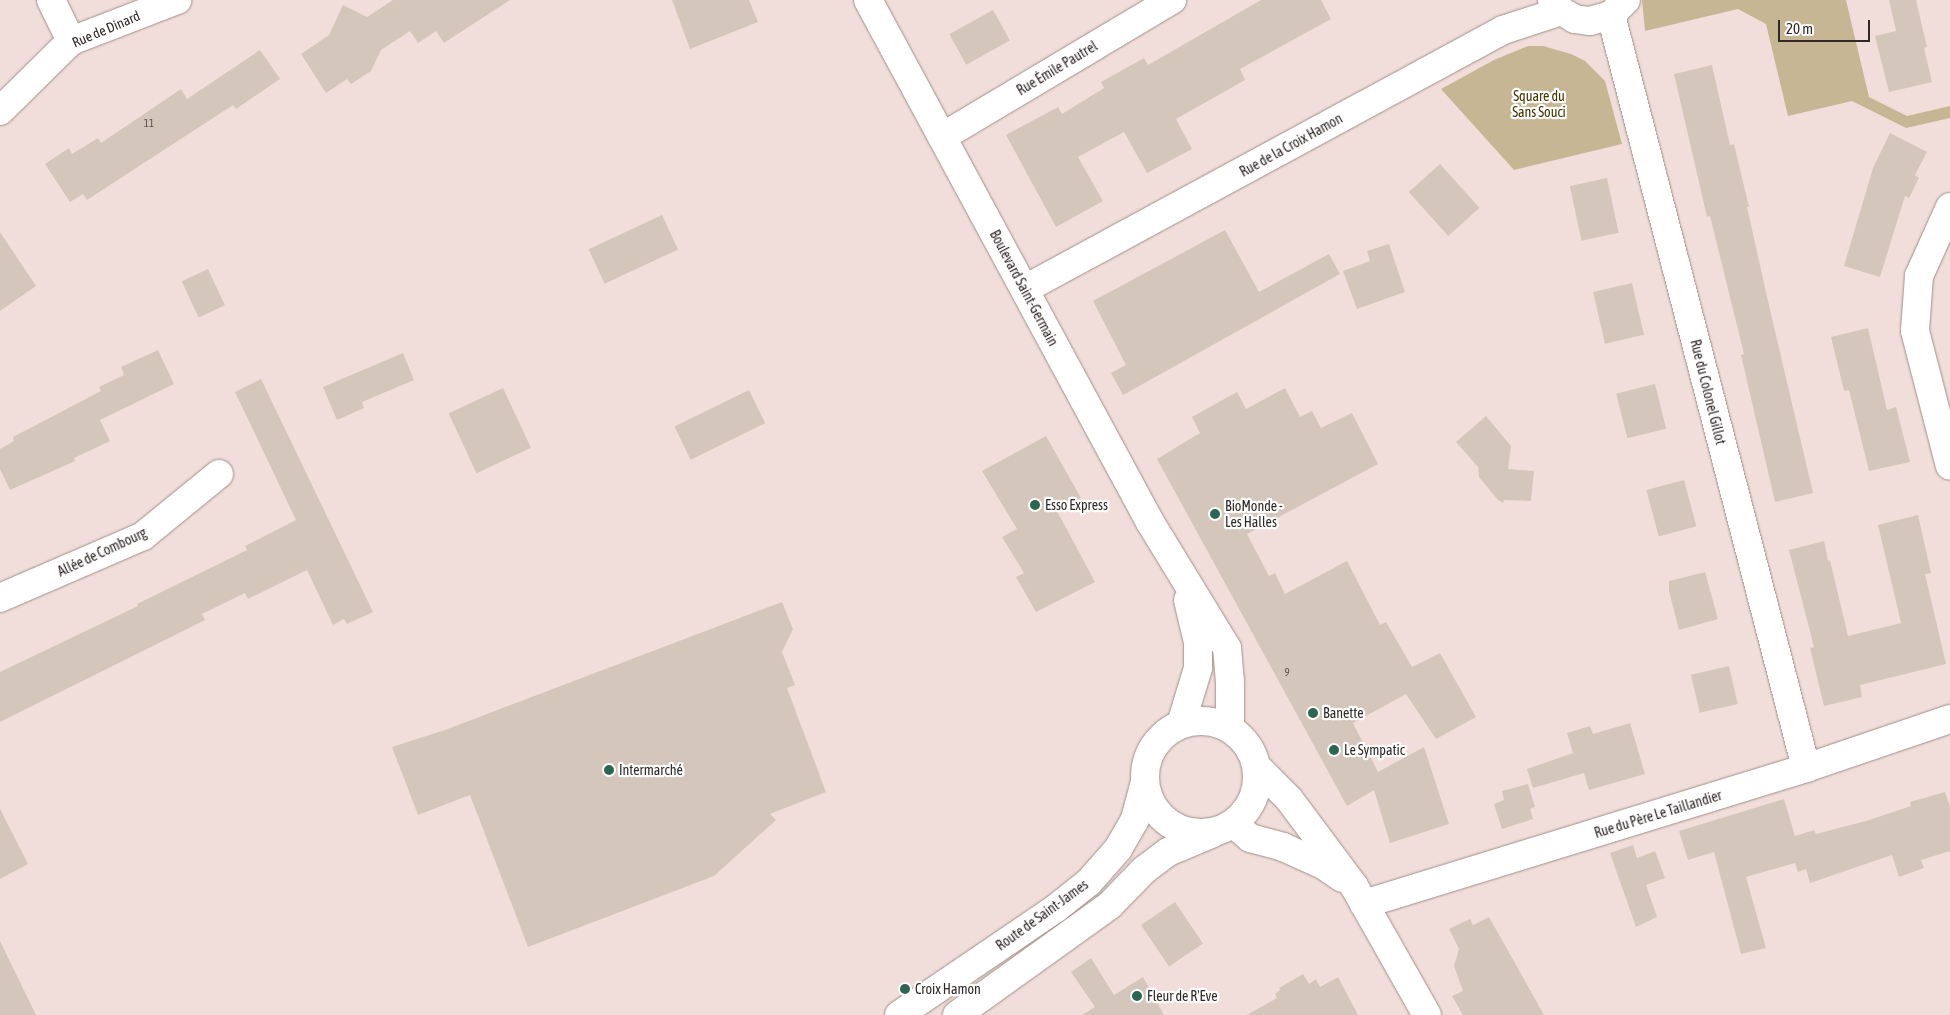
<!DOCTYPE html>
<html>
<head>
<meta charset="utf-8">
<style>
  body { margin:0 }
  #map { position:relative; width:1950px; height:1015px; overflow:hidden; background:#f1deda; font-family:"Asap Condensed",sans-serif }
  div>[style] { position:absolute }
  .green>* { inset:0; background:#c7b693 }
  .building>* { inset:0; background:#d5c6bb; transform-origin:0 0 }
  .roads { filter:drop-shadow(0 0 1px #a18f8b) drop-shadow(0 0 1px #a18f8b) }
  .minor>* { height:28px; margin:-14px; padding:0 14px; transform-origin:14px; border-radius:14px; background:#fff }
  .major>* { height:28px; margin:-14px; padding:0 14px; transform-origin:14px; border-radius:14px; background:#fff }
  .major>.ring { margin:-14px; padding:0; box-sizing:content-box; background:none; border:28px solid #fff; border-radius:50% }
  .dots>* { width:14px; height:14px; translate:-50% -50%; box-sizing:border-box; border:2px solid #fff; border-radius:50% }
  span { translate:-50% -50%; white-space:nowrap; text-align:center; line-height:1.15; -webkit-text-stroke:4.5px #fff; paint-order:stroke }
  .number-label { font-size:11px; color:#59504d }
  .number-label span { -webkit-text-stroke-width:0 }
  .street-label { font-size:14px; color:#302928 }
  .park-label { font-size:14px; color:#443200 }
  .poi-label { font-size:14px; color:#302928 }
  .left { translate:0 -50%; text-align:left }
  .scale { position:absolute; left:1778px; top:20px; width:92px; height:22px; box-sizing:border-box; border:2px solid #302928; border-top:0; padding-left:6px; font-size:15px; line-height:18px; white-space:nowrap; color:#302928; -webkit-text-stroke:4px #fff; paint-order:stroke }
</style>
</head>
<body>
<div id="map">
  <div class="green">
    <div style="clip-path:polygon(1642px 0,1846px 0,1869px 97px,1907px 116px,1950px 106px,1950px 118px,1906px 128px,1852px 101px,1788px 116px,1766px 24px,1738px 9px,1645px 31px)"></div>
    <div style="clip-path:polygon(1528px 46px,1543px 46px,1571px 54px,1585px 61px,1605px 81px,1622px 144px,1514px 170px,1441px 89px,1494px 60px)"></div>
  </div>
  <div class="building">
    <div style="clip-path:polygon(393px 0,510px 0,444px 43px,436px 31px,418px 43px,410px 31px,381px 50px,371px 71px,351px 84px,347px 79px,326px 93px,301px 54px,329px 35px,343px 5px,367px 17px)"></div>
    <div style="clip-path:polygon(672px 0,749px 0,758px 22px,690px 49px)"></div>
    <div style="clip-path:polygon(1261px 0,1321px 0,1331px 19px,1240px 69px,1245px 80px,1176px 119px,1192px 149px,1147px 173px,1124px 132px,1078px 157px,1103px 201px,1056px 227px,1006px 135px,1058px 107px,1062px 114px,1104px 88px,1101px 82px,1144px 58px,1148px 65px)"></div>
    <div style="clip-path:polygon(1889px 0,1916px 0,1927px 47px,1924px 48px,1932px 82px,1889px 92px,1875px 36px,1896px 31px)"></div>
    <div style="left:993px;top:10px;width:35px;height:50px;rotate:61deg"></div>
    <div style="clip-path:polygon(260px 50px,280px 79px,236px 109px,233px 105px,87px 200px,83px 194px,70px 202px,45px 164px,69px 148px,72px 154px,98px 138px,101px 143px,181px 89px,187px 99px)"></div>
    <div style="clip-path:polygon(1712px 65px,1730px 145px,1734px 144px,1749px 207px,1747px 207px,1768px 301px,1813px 493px,1775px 502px,1741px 355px,1744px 354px,1710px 216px,1707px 217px,1674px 74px)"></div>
    <div style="clip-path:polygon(1890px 133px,1927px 152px,1915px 175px,1919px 178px,1909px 198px,1905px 196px,1880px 277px,1844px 266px,1873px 168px)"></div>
    <div style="left:1440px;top:164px;width:59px;height:42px;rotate:48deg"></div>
    <div style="left:1607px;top:178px;width:56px;height:38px;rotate:78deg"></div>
    <div style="left:662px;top:215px;width:38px;height:81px;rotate:65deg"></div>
    <div style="clip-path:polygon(1225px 230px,1259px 292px,1329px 254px,1340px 274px,1123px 395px,1111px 373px,1126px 365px,1093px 301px)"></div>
    <div style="clip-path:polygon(0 232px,36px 286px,0 311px)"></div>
    <div style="clip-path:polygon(1389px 244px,1405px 292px,1357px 309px,1343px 271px,1370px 261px,1367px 251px)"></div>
    <div style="left:208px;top:269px;width:40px;height:29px;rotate:65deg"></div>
    <div style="left:1632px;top:283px;width:53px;height:40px;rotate:77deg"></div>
    <div style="clip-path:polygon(1868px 328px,1887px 410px,1896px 407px,1910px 462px,1869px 471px,1849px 390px,1844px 391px,1831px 337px)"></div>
    <div style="clip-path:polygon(158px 350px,174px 384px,100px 420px,110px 441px,74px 458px,75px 461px,10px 490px,0 469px,0 449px,14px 441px,13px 437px,101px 391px,99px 387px,124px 375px,121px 367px)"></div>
    <div style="clip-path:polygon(403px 353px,414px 380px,362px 402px,364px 408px,337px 420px,323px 387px)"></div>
    <div style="clip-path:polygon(261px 379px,373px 612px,347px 624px,344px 619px,333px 625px,307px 570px,248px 599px,245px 593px,202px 614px,205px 620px,0 722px,0 672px,138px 606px,137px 604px,247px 550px,245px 546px,296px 520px,235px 392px)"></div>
    <div style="left:1655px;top:384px;width:46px;height:40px;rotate:76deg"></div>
    <div style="left:503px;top:388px;width:66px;height:60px;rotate:65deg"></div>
    <div style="clip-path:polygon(1285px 388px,1300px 417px,1312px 411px,1321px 428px,1352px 413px,1378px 464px,1247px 534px,1269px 576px,1275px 573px,1285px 594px,1347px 561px,1380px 625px,1386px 622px,1412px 667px,1440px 653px,1476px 717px,1436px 739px,1406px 694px,1353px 723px,1378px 772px,1424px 747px,1449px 824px,1390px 843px,1374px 790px,1347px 806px,1157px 459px,1200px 433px,1192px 417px,1237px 392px,1246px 409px)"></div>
    <div style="left:749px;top:390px;width:37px;height:83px;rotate:64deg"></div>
    <div style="clip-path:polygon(1486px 416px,1511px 446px,1508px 469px,1534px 471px,1531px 501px,1504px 500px,1503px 503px,1498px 500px,1479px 477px,1478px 467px,1456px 442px)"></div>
    <div style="clip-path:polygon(1046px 436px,1081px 498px,1057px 511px,1095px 582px,1036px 612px,1016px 577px,1024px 573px,1002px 537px,1017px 529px,982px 471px)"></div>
    <div style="left:1684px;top:480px;width:48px;height:39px;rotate:75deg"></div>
    <div style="clip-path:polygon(1918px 515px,1931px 573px,1925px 574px,1946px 664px,1860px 685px,1862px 697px,1824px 706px,1810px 648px,1814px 647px,1789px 550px,1824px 541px,1828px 561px,1830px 560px,1848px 636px,1901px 623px,1878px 525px)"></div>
    <div style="clip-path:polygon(1705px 572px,1718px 619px,1679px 630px,1669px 591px,1669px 581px)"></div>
    <div style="clip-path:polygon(782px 602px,793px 629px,782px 652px,795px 685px,787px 688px,826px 792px,770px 814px,776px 820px,714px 876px,528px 947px,470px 795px,418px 815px,392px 747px,445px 730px)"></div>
    <div style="left:1729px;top:666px;width:39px;height:39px;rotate:77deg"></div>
    <div style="clip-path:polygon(1630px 723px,1645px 774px,1589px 790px,1584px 773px,1533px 788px,1527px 769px,1573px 753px,1567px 733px,1590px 726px,1593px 734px)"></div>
    <div style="clip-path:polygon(1528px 784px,1535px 807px,1530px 809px,1533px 819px,1502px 829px,1494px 804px,1504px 800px,1502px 791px)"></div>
    <div style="clip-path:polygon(1945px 792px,1950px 807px,1950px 851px,1921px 860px,1924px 868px,1899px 877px,1892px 855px,1810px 883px,1806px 869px,1798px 872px,1795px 863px,1746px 877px,1766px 948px,1741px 954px,1714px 852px,1688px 860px,1679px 831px,1784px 799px,1795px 836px,1814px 830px,1816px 834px,1866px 821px,1911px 806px,1910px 802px)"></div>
    <div style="clip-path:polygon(0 809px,28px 864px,0 879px)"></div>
    <div style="clip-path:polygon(1633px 845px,1637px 858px,1655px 851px,1665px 878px,1646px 885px,1657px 917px,1636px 927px,1610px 853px)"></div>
    <div style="left:1175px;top:902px;width:50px;height:41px;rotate:56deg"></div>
    <div style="clip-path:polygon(1489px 917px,1502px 940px,1544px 1015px,1463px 1015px,1452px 996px,1463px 991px,1454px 966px,1459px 949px,1449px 929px,1470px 919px,1473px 925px)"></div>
    <div style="clip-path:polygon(0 941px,36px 1015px,0 1015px)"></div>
    <div style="clip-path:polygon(1091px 958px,1114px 995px,1143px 977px,1164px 1015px,1082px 1015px,1095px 1007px,1071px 972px)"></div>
    <div style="clip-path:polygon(1303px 974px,1309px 984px,1316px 979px,1320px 987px,1338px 977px,1358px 1015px,1247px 1015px,1277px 998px,1275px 994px,1280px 990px,1279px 988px)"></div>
  </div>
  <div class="roads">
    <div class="minor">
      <div style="left:51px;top:0;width:46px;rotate:64deg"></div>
      <div style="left:1552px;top:0;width:14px;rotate:51deg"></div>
      <div style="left:1561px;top:11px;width:16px;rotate:30deg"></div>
      <div style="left:1575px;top:19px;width:15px;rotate:8deg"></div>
      <div style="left:1590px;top:21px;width:22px;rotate:-16deg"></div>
      <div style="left:1611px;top:15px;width:21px;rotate:-45deg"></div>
      <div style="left:1611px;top:15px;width:778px;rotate:75.48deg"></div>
      <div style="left:0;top:111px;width:100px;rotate:-44.6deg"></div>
      <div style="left:71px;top:41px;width:114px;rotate:-21.1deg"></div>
      <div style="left:942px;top:137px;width:268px;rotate:-30.8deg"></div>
      <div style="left:1950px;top:207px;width:76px;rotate:114.2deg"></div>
      <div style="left:1919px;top:276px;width:55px;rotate:94.2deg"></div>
      <div style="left:1915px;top:331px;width:139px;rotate:75.5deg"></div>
      <div style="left:1025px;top:289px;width:544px;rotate:-28.45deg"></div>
      <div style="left:1503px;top:30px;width:61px;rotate:-18.1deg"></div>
      <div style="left:0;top:598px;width:156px;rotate:-23.4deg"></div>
      <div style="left:143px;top:536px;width:98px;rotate:-39.2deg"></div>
      <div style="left:1364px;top:904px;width:462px;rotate:-17.1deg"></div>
      <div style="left:1806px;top:768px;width:152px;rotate:-18.8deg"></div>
    </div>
    <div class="major">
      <div style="left:868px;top:0;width:593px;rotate:61.62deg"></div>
      <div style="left:1150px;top:522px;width:148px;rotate:58.6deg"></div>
      <div style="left:1227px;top:648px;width:34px;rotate:85deg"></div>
      <div style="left:1230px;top:682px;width:46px;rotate:90deg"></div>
      <div class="ring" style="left:1145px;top:721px;width:84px;height:84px"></div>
      <div style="left:1181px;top:724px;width:59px;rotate:-73.1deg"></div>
      <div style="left:1198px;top:668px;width:26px;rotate:-90deg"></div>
      <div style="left:1198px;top:642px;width:43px;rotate:-103.4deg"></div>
      <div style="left:1258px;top:768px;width:44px;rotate:45deg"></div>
      <div style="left:1289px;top:799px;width:109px;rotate:53.2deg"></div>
      <div style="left:1354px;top:886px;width:148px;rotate:60.5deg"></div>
      <div style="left:1234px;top:824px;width:21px;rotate:41deg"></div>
      <div style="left:1250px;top:838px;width:34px;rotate:15deg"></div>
      <div style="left:1283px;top:847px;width:44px;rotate:24.2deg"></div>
      <div style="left:1323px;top:865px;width:23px;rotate:34deg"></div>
      <div style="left:899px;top:1015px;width:189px;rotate:-34.2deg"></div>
      <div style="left:1055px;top:909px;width:43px;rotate:-38.5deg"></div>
      <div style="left:1089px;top:882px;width:44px;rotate:-48.7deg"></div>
      <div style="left:1118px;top:849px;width:34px;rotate:-60deg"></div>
      <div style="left:1135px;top:819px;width:38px;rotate:-75deg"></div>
      <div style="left:957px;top:1015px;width:188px;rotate:-35.7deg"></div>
      <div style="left:1110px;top:905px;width:49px;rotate:-45.8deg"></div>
      <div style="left:1144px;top:870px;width:30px;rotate:-37deg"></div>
      <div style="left:1168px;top:852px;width:47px;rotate:-22.7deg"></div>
    </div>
  </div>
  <div class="dots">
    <div style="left:1035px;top:505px;background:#2b6650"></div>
    <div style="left:1215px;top:514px;background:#2b6650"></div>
    <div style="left:1313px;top:713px;background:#2b6650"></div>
    <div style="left:1334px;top:750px;background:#2b6650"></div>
    <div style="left:609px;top:770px;background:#2b6650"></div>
    <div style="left:905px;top:989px;background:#2b6650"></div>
    <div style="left:1137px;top:996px;background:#2b6650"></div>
  </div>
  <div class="number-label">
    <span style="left:149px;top:123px">11</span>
    <span style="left:1287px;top:672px">9</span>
  </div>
  <div class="street-label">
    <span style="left:106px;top:29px;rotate:-23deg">Rue de Dinard</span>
    <span style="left:1057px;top:68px;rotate:-31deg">Rue Émile Pautrel</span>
    <span style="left:1291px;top:145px;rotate:-29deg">Rue de la Croix Hamon</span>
    <span style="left:1024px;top:288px;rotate:62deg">Boulevard Saint-Germain</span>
    <span style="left:1708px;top:392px;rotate:76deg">Rue du Colonel Gillot</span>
    <span style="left:102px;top:552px;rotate:-25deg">Allée de Combourg</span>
    <span style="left:1658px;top:814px;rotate:-17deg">Rue du Père Le Taillandier</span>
    <span style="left:1042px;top:915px;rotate:-36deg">Route de Saint-James</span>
  </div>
  <div class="park-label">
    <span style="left:1539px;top:104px">Square du<br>Sans Souci</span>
  </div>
  <div class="poi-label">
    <span class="left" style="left:1045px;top:505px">Esso Express</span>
    <span class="left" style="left:1225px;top:514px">BioMonde -<br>Les Halles</span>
    <span class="left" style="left:1323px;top:713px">Banette</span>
    <span class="left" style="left:1344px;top:750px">Le Sympatic</span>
    <span class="left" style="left:619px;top:770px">Intermarché</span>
    <span class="left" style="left:915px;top:989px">Croix Hamon</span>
    <span class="left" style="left:1147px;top:996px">Fleur de R'Eve</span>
  </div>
  <div class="scale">20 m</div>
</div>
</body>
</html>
